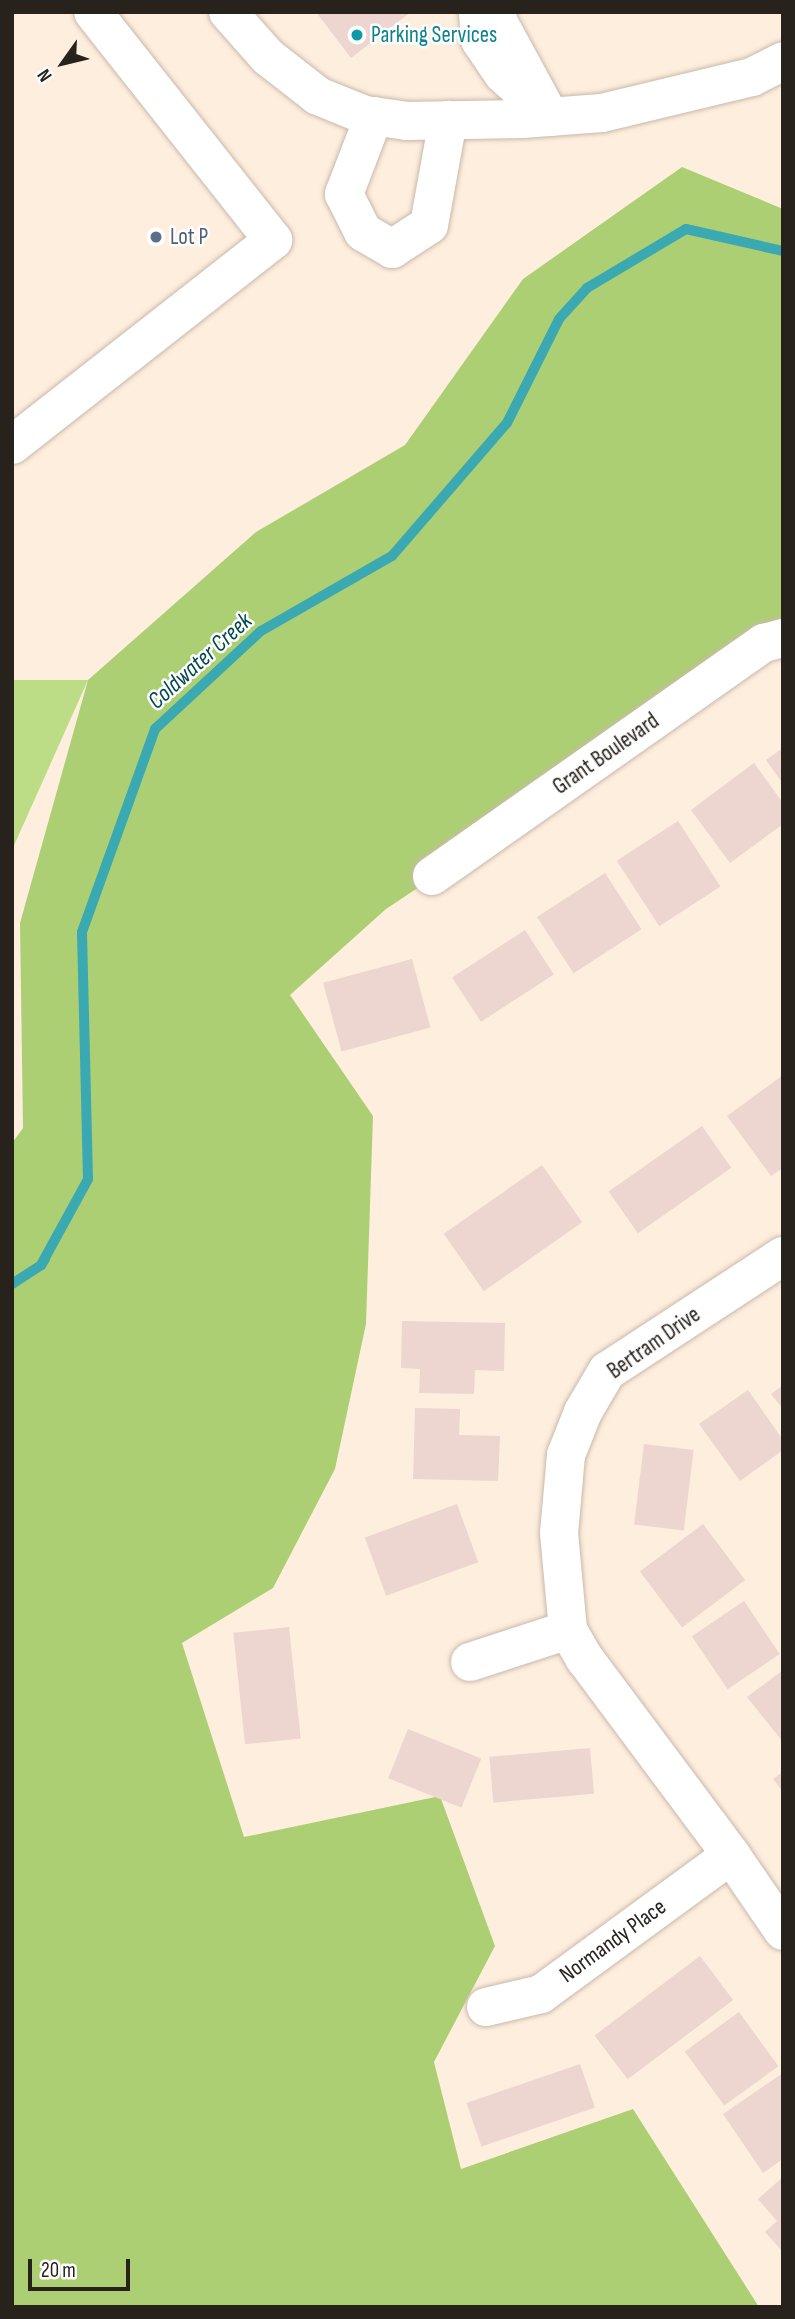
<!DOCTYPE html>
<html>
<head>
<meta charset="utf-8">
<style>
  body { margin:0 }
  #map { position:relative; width:795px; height:2319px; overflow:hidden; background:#feeede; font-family:"Sofia Sans Condensed",sans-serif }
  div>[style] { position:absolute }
  .green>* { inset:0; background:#bcdd86 }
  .forest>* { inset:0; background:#adcf74 }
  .stream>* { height:10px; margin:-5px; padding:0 5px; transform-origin:5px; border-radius:5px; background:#3aa9b1 }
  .building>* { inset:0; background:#edd5d0; transform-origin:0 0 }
  .roads { filter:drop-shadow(0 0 2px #c9b9aa) drop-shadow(0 0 2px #c9b9aa) }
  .minor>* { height:38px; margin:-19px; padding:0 19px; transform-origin:19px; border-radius:19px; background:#fff }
  .dots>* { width:19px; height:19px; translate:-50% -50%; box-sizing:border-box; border:4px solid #fefefe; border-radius:50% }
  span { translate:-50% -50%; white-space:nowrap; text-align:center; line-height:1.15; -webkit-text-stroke:5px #fefefe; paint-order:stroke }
  .culture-label { font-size:23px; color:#0d838f }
  .left { translate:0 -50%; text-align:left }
  .service-label { font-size:23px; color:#4e5e75 }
  .street-label { font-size:23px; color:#28221c }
  .water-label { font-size:24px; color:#03484d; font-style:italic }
  .frame { position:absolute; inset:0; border:14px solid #28221c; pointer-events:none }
  .north { position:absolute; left:28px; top:28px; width:70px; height:70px; -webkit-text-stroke:5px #fefefe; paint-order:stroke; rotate:236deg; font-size:19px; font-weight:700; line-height:28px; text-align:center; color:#28221c }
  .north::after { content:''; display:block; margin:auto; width:24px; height:32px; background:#28221c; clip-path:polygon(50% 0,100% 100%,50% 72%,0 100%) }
  .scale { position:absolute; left:28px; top:2259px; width:102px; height:32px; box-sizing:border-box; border:4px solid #28221c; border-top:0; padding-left:9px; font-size:21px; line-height:24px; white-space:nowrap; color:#28221c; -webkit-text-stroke:5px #fefefe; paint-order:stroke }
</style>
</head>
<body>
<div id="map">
  <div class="green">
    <div style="clip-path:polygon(12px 680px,88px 680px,12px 850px)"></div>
  </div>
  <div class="forest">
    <div style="clip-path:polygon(682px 167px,783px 209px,783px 645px,386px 909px,290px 995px,373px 1116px,366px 1324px,335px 1469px,273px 1588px,182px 1643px,244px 1837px,440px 1796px,495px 1946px,434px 2062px,461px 2169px,633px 2109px,759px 2307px,12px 2307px,12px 1143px,23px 1128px,20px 923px,88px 680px,256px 532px,405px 445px,523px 279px)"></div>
  </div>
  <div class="stream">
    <div style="left:41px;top:1265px;width:98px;rotate:-61.3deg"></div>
    <div style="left:88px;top:1179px;width:247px;rotate:-91.4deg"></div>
    <div style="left:82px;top:932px;width:216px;rotate:-70.2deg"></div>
    <div style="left:155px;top:729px;width:144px;rotate:-42.8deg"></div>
    <div style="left:261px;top:631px;width:151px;rotate:-29.8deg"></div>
    <div style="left:392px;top:556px;width:176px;rotate:-49.2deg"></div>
    <div style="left:507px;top:423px;width:116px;rotate:-63.4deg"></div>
    <div style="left:559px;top:319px;width:42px;rotate:-47.9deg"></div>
    <div style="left:587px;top:288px;width:115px;rotate:-30.8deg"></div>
    <div style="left:686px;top:229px;width:99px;rotate:12.8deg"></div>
    <div style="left:12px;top:1284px;width:35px;rotate:-33deg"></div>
    <div style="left:41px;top:1265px;width:7px;rotate:-56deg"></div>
  </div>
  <div class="building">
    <div style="clip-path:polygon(316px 12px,411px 12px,351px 58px)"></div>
    <div style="clip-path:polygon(783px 748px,783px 784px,766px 760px)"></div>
    <div style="clip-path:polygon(754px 763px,783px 803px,783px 824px,730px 863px,691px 810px)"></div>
    <div style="left:678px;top:821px;width:78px;height:73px;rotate:57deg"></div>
    <div style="left:605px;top:873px;width:67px;height:81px;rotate:57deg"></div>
    <div style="left:525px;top:930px;width:53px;height:87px;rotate:57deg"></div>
    <div style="left:412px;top:959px;width:71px;height:92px;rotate:75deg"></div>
    <div style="clip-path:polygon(783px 1075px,783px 1168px,771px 1176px,727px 1116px)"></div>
    <div style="left:702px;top:1126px;width:51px;height:114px;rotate:55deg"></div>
    <div style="left:542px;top:1165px;width:70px;height:120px;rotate:55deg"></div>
    <div style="clip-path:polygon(402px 1321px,505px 1323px,504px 1371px,475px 1370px,474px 1394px,419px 1393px,420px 1369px,401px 1368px)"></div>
    <div style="clip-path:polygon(783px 1385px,783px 1409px,771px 1394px)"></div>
    <div style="clip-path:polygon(748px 1390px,783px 1440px,783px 1450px,740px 1481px,699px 1424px)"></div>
    <div style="clip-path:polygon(415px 1408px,460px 1409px,459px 1435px,500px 1436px,498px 1481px,413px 1479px)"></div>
    <div style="left:644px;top:1444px;width:50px;height:81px;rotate:7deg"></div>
    <div style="left:457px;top:1504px;width:62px;height:98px;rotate:70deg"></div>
    <div style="left:703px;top:1524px;width:70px;height:79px;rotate:53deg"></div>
    <div style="left:744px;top:1601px;width:64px;height:63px;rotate:56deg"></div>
    <div style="left:289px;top:1627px;width:112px;height:56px;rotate:84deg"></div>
    <div style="clip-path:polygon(783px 1670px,783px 1742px,747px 1697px)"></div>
    <div style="left:408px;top:1729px;width:79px;height:53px;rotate:22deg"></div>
    <div style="left:590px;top:1748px;width:46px;height:101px;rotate:85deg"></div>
    <div style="clip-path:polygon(783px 1772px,783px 1792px,773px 1779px)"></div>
    <div style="left:700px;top:1956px;width:55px;height:132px;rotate:53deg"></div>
    <div style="left:739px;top:2012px;width:67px;height:67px;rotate:54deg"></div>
    <div style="left:580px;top:2064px;width:46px;height:120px;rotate:71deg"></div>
    <div style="clip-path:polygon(783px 2073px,783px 2159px,763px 2173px,723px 2114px)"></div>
    <div style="clip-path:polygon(783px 2177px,783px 2252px,765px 2232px,777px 2221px,758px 2199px)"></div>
  </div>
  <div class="roads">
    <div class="minor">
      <div style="left:228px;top:12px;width:60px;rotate:48.4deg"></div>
      <div style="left:268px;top:57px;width:63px;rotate:38deg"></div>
      <div style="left:318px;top:96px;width:51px;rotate:22deg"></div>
      <div style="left:365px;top:115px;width:42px;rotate:8.1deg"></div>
      <div style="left:407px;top:121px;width:115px;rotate:-1deg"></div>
      <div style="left:522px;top:119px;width:80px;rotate:-4.3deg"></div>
      <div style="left:602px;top:113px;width:154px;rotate:-13.5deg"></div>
      <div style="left:752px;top:77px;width:35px;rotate:-27deg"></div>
      <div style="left:478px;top:13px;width:23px;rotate:25deg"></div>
      <div style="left:499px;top:23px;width:107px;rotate:61.5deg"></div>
      <div style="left:550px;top:117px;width:64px;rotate:-137.5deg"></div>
      <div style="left:503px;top:74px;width:41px;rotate:-124.1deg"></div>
      <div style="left:480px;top:40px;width:27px;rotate:-94deg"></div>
      <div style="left:374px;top:116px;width:84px;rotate:111deg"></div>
      <div style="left:344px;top:194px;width:42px;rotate:63.4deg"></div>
      <div style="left:363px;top:232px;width:34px;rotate:30deg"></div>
      <div style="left:392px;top:249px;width:44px;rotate:-33deg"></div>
      <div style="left:429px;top:225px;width:107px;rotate:-79.7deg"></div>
      <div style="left:12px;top:445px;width:332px;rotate:-38.1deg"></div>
      <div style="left:273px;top:240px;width:290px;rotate:-128.3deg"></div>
      <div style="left:432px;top:876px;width:406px;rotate:-35.1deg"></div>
      <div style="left:764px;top:643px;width:20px;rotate:-15deg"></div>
      <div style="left:783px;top:1256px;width:210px;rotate:146.8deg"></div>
      <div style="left:607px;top:1371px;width:48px;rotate:120.3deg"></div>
      <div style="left:583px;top:1412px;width:46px;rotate:111.6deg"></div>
      <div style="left:566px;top:1455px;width:78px;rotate:95.1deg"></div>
      <div style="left:559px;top:1533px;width:97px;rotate:84.7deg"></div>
      <div style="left:568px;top:1630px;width:34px;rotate:60deg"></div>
      <div style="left:585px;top:1659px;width:244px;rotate:53.3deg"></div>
      <div style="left:731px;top:1855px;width:92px;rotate:55.6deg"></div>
      <div style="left:470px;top:1662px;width:103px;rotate:-18.1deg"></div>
      <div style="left:486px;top:2007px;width:57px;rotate:-13.3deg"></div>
      <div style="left:541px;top:1994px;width:235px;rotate:-36.2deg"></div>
    </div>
  </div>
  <div class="dots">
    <div style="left:357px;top:35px;background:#0f9aa8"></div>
    <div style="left:156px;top:237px;background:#5c6f8a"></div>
  </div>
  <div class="culture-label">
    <span class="left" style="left:371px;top:35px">Parking Services</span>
  </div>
  <div class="service-label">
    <span class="left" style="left:170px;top:237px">Lot P</span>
  </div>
  <div class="street-label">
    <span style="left:606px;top:754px;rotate:-35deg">Grant Boulevard</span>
    <span style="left:654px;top:1343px;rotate:-35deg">Bertram Drive</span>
    <span style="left:613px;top:1941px;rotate:-36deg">Normandy Place</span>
  </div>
  <div class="water-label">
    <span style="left:200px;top:661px;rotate:-42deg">Coldwater Creek</span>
  </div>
  <div class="frame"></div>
  <div class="north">N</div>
  <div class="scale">20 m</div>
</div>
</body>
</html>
